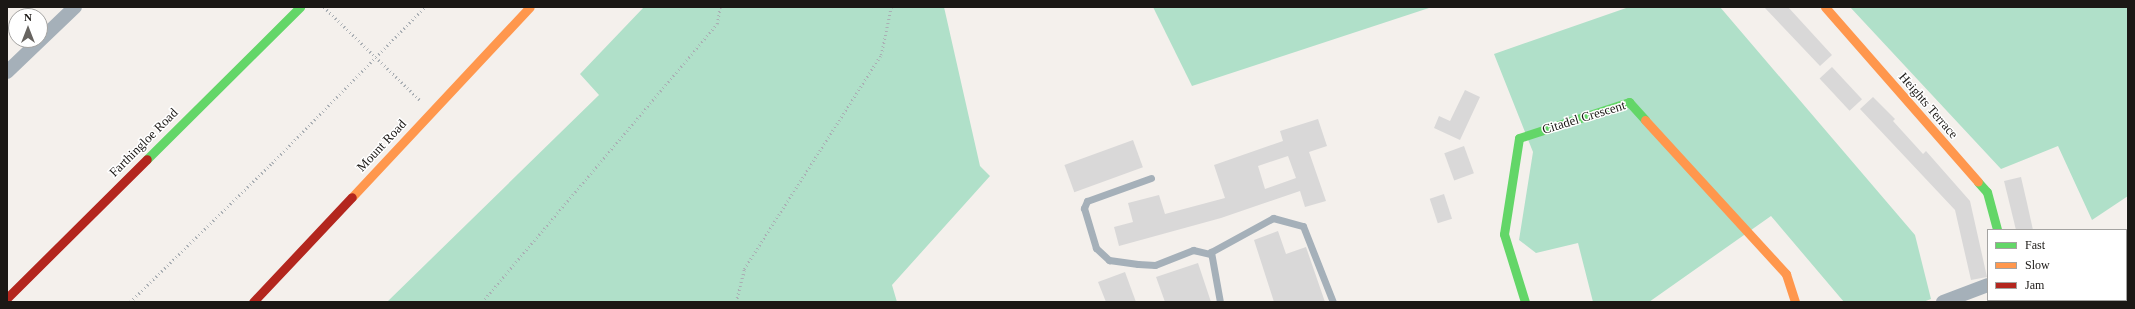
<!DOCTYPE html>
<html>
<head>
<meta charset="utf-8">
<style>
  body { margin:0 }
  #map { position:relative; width:2135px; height:309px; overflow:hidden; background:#f4f0ec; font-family:"Times New Roman",serif }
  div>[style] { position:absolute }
  .green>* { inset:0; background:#b0e0c9 }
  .building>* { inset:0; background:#d9d8d8; transform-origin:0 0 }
  .path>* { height:2.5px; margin-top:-1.25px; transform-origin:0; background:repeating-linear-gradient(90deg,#aaafb4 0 1px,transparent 0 4px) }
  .lane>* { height:7px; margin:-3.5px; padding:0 3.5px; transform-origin:3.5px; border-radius:3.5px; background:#a5b0b9 }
  .street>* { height:14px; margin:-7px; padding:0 7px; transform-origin:7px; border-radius:7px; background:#a5b0b9 }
  .fast>* { height:9px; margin:-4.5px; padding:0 4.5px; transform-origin:4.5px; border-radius:4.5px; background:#63d668 }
  .slow>* { height:9px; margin:-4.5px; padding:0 4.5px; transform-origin:4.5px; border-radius:4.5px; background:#ff974d }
  .jam>* { height:9px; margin:-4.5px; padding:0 4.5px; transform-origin:4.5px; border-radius:4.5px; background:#b3261e }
  span { translate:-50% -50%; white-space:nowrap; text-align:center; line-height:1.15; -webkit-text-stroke:3px #fff; paint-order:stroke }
  .street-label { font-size:13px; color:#1b1815 }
  .frame { position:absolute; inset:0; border:8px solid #1b1815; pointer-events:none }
  .legend { position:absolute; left:1987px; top:229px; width:140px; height:72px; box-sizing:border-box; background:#fff; border:1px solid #a4a3a1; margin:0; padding:5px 7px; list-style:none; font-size:12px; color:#1b1815 }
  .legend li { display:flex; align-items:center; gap:8px; height:20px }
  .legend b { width:20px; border:1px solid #a4a3a1 }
  .north { position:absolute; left:8px; top:8px; width:40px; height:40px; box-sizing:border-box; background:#fff; border:1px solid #a4a3a1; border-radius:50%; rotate:0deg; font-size:11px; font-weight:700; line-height:16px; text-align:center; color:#1b1815 }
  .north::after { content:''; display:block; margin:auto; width:14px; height:18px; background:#676460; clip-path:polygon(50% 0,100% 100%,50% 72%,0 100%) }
</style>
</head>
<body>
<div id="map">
  <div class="green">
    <div style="clip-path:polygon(644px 7px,944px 7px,980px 166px,990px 176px,892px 285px,897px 302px,387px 302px,599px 95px,580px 74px)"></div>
    <div style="clip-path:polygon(1153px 7px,1432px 7px,1192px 86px)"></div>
    <div style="clip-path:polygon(1629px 7px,1720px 7px,1915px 235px,1931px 299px,1923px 302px,1844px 302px,1771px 216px,1649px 302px,1593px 302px,1578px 243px,1536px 253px,1519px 240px,1533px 152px,1494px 54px)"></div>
    <div style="clip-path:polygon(1850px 7px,2128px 7px,2128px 196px,2092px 220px,2058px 146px,2001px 169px)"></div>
  </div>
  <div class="building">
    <div style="clip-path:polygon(1764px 7px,1788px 7px,1832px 55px,1820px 66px)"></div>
    <div style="left:1832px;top:67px;width:44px;height:17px;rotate:47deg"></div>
    <div style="clip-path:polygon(1465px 90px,1480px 97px,1460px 140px,1434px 128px,1439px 116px,1450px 121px)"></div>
    <div style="clip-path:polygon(1873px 97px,1895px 119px,1893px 121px,1923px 154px,1926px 151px,1970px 201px,1987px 277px,1971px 280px,1955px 210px,1860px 109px)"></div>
    <div style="clip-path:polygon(evenodd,1318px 119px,1327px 146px,1309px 152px,1326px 201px,1305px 207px,1300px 191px,1221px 218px,1119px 246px,1114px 227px,1133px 222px,1128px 203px,1159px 195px,1165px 214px,1225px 198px,1214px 165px,1283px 141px,1280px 131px,1318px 119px,1288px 156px,1296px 178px,1265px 189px,1258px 166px,1288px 156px)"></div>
    <div style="left:1133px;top:140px;width:29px;height:73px;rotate:70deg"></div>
    <div style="left:1464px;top:146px;width:29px;height:21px;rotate:70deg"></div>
    <div style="clip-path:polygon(2021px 177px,2027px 203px,2033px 230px,2016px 230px,2004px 181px)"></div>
    <div style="left:1444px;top:194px;width:26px;height:15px;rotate:72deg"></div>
    <div style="clip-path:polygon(1278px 231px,1286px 254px,1306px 247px,1325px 302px,1274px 302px,1254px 240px)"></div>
    <div style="clip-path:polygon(1198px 263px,1211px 302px,1165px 302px,1156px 277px)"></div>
    <div style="clip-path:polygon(1125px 272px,1136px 302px,1106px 302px,1098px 282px)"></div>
  </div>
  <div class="path">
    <div style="left:324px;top:7px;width:134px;rotate:44.1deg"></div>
    <div style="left:130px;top:302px;width:199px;rotate:-44.4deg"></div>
    <div style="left:272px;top:163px;width:219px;rotate:-45.6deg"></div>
    <div style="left:482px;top:302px;width:364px;rotate:-49.8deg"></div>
    <div style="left:717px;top:24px;width:17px;rotate:-80deg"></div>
    <div style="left:736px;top:302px;width:34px;rotate:-76deg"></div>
    <div style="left:744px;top:269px;width:254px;rotate:-57.4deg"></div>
    <div style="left:881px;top:55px;width:49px;rotate:-78.2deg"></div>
  </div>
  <div class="lane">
    <div style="left:1151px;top:178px;width:68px;rotate:160.2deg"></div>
    <div style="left:1087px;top:201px;width:8px;rotate:113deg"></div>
    <div style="left:1084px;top:208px;width:42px;rotate:73.3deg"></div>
    <div style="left:1096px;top:248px;width:18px;rotate:43deg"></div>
    <div style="left:1109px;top:260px;width:29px;rotate:8deg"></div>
    <div style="left:1138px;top:264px;width:17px;rotate:3deg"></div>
    <div style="left:1155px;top:265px;width:41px;rotate:-21.5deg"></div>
    <div style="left:1193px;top:250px;width:18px;rotate:13deg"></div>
    <div style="left:1220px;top:302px;width:51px;rotate:-100.2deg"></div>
    <div style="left:1211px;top:252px;width:71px;rotate:-28.7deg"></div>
    <div style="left:1273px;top:218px;width:31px;rotate:15deg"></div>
    <div style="left:1303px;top:226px;width:82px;rotate:68.5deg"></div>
  </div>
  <div class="street">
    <div style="left:7px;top:72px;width:94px;rotate:-43.7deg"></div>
    <div style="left:2126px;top:244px;width:3px;rotate:-45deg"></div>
    <div style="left:1943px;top:302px;width:48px;rotate:-20.7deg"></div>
    <div style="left:2048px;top:302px;width:4px;rotate:-34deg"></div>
  </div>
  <div class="fast">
    <div style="left:147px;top:159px;width:216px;rotate:-44.8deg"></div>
    <div style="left:1978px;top:182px;width:13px;rotate:48deg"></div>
    <div style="left:1987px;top:192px;width:39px;rotate:75deg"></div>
    <div style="left:1525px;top:302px;width:71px;rotate:-107.2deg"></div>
    <div style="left:1504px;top:234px;width:97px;rotate:-81.1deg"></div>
    <div style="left:1519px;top:138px;width:116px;rotate:-18.1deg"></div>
    <div style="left:1629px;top:102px;width:24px;rotate:48deg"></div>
  </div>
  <div class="slow">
    <div style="left:1825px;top:7px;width:232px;rotate:48.8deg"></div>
    <div style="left:1645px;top:120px;width:209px;rotate:47.5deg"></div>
    <div style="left:1786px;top:274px;width:29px;rotate:72deg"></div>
    <div style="left:352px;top:197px;width:260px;rotate:-46.9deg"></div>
  </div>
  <div class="jam">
    <div style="left:7px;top:298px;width:197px;rotate:-44.8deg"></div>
    <div style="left:253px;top:302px;width:144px;rotate:-46.7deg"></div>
  </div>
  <div class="street-label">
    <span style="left:1928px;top:106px;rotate:49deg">Heights Terrace</span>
    <span style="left:1584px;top:118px;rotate:-17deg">Citadel Crescent</span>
    <span style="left:144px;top:143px;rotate:-45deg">Farthingloe Road</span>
    <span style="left:382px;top:146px;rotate:-47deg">Mount Road</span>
  </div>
  <div class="frame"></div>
  <ul class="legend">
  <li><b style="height:5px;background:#63d668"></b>Fast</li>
  <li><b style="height:5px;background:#ff974d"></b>Slow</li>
  <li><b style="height:5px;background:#b3261e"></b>Jam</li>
  </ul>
  <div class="north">N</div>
</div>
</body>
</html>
